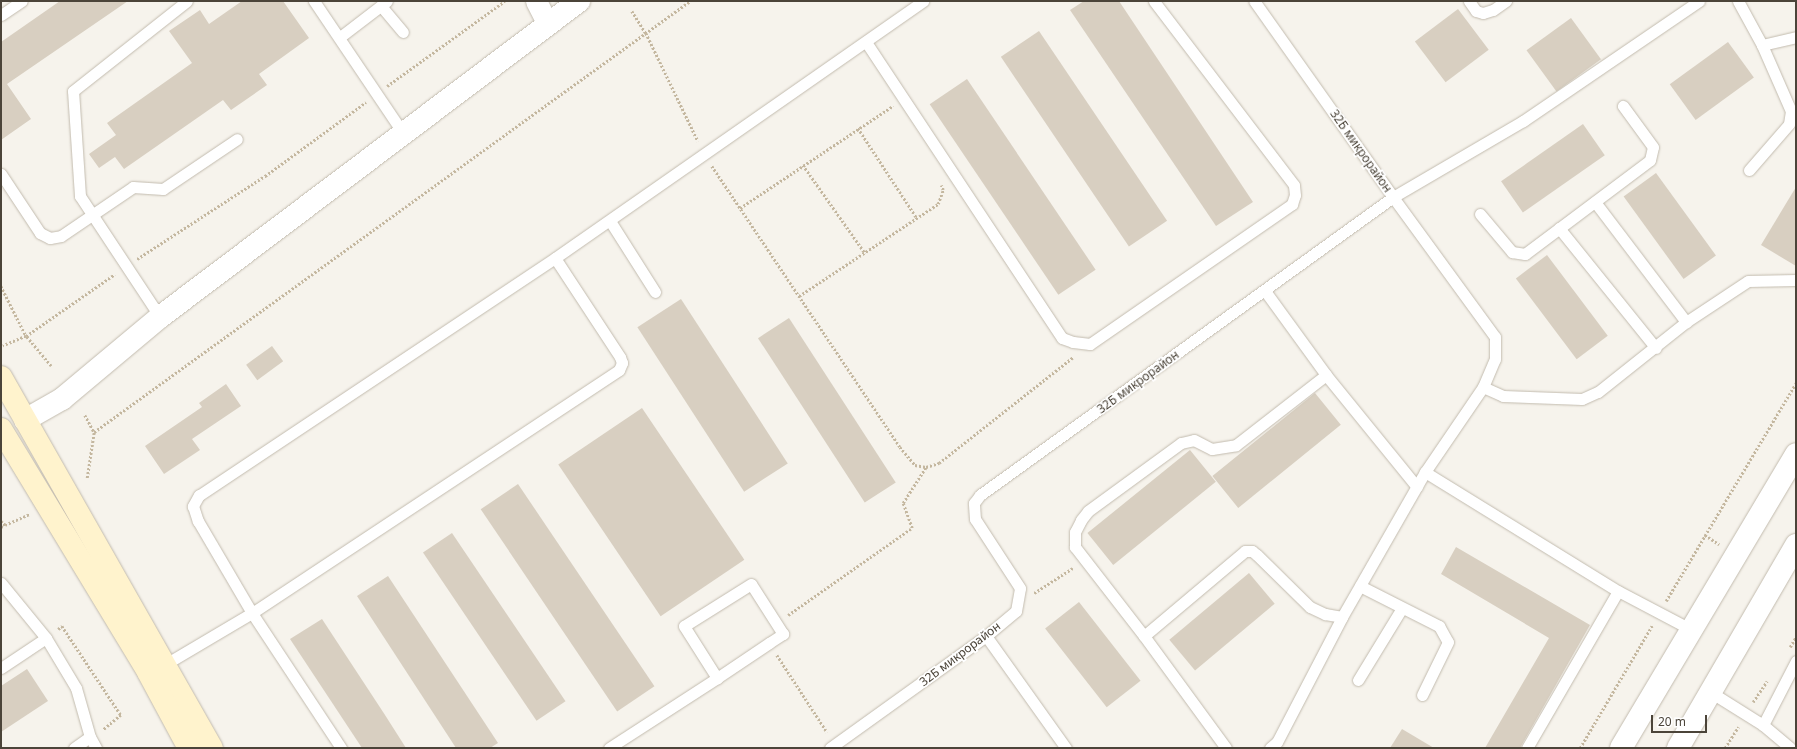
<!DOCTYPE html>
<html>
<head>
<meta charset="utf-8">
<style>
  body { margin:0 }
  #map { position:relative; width:1797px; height:749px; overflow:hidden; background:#f6f3ec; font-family:"Noto Sans",sans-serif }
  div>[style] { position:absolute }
  .building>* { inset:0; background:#d8cfc1; transform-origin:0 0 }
  .path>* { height:2.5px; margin-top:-1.25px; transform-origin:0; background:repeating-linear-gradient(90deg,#c4b79f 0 2px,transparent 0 4px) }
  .roads { filter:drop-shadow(0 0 1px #c2bbae) drop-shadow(0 0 1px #c2bbae) }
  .service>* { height:11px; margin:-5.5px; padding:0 5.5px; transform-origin:5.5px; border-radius:5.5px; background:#fff }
  .minor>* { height:21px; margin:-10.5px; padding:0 10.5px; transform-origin:10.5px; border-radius:10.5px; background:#fff }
  .tertiary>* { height:22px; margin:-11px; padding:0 11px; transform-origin:11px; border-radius:11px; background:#fff }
  .secondary>* { height:22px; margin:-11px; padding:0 11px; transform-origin:11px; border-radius:11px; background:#fff3cd }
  span { translate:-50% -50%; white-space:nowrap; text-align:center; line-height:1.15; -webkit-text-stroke:3.5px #fff; paint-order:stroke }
  .street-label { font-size:12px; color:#4b4439 }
  .frame { position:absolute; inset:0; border:2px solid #4b4439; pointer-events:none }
  .scale { position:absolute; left:1651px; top:715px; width:56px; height:18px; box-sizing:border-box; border:2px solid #4b4439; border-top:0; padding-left:5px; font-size:12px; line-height:14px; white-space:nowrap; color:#4b4439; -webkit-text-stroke:3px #fff; paint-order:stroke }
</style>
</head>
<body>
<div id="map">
  <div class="building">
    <div style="clip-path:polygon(60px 1px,128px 1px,7px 84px,31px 119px,1px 140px,1px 42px)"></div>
    <div style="clip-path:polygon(242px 1px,283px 1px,309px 38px,259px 74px,267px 85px,231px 110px,223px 100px,124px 169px,115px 157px,99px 168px,89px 154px,116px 135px,107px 123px,192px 63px,169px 31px,200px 10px,209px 24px)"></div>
    <div style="clip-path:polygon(1084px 1px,1119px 1px,1253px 202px,1216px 226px,1070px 10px)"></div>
    <div style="left:1458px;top:9px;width:51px;height:54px;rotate:53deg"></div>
    <div style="left:1571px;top:18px;width:51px;height:55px;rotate:54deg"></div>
    <div style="left:1039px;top:31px;width:229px;height:46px;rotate:56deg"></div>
    <div style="left:1728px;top:42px;width:44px;height:72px;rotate:54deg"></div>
    <div style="left:967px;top:79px;width:230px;height:45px;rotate:56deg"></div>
    <div style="left:1583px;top:124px;width:38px;height:100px;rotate:55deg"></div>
    <div style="left:1656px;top:173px;width:102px;height:40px;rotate:54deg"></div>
    <div style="clip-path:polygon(1796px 187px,1796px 266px,1761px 245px)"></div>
    <div style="left:1547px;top:255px;width:101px;height:39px;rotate:53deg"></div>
    <div style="left:681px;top:299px;width:196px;height:52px;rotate:57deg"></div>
    <div style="left:789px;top:318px;width:196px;height:37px;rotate:57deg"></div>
    <div style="left:272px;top:346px;width:19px;height:32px;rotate:54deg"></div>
    <div style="clip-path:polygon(226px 384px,241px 406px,192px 439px,200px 450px,164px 474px,145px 446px,202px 407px,199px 403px)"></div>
    <div style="left:1315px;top:393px;width:41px;height:132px;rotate:51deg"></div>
    <div style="left:642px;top:408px;width:183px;height:101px;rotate:56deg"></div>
    <div style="left:1190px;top:450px;width:41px;height:132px;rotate:51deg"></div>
    <div style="left:518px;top:484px;width:244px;height:45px;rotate:56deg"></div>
    <div style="left:452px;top:533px;width:203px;height:35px;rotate:56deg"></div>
    <div style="clip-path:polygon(1456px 547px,1590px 625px,1520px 748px,1485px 748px,1549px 638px,1441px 574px)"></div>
    <div style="left:1249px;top:573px;width:40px;height:104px;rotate:50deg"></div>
    <div style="clip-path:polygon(388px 576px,498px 743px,490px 748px,456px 748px,357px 596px)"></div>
    <div style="left:1079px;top:602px;width:100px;height:43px;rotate:52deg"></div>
    <div style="clip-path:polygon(322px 619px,385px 715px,406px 748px,362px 748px,290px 639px)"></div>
    <div style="clip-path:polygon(27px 669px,48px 701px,1px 732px,1px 686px)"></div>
    <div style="clip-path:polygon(1402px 729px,1434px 748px,1390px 748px)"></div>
  </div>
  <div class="path">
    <div style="left:632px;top:11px;width:26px;rotate:58deg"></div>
    <div style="left:646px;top:33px;width:120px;rotate:64.3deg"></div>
    <div style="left:387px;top:86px;width:145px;rotate:-35.8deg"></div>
    <div style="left:858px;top:128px;width:108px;rotate:56.8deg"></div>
    <div style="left:803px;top:165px;width:108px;rotate:54.8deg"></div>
    <div style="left:712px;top:166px;width:338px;rotate:56.2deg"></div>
    <div style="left:900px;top:447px;width:23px;rotate:50deg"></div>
    <div style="left:915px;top:465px;width:11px;rotate:10deg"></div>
    <div style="left:926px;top:467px;width:14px;rotate:-17deg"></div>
    <div style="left:939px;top:463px;width:171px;rotate:-38.3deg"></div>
    <div style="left:740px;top:208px;width:184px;rotate:-33.7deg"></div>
    <div style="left:137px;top:259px;width:153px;rotate:-33deg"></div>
    <div style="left:265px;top:176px;width:125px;rotate:-36.2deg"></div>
    <div style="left:1px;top:286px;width:56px;rotate:63.4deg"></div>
    <div style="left:26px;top:336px;width:25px;rotate:157deg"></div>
    <div style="left:799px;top:296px;width:167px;rotate:-33.5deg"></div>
    <div style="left:938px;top:204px;width:15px;rotate:-70deg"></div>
    <div style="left:943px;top:190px;width:5px;rotate:-112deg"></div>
    <div style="left:51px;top:366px;width:39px;rotate:-130deg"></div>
    <div style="left:26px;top:336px;width:108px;rotate:-34.9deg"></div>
    <div style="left:85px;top:415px;width:19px;rotate:62deg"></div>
    <div style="left:94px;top:432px;width:736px;rotate:-35.87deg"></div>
    <div style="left:87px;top:478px;width:47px;rotate:-81.3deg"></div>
    <div style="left:1px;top:521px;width:6px;rotate:45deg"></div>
    <div style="left:5px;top:525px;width:27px;rotate:-24deg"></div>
    <div style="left:1px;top:527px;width:4px;rotate:-27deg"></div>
    <div style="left:1705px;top:535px;width:17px;rotate:33deg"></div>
    <div style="left:1034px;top:593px;width:46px;rotate:-32.7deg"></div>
    <div style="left:1666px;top:601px;width:254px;rotate:-59.2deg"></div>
    <div style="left:788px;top:615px;width:151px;rotate:-35.1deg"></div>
    <div style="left:912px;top:528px;width:27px;rotate:-110deg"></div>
    <div style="left:903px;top:503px;width:43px;rotate:-57.4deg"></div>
    <div style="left:58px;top:629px;width:5px;rotate:-37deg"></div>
    <div style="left:62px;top:626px;width:107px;rotate:56.5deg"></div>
    <div style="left:121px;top:715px;width:23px;rotate:140deg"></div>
    <div style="left:1790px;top:647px;width:12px;rotate:-59deg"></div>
    <div style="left:777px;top:655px;width:92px;rotate:57deg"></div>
    <div style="left:1753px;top:702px;width:25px;rotate:-56deg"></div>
    <div style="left:1580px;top:748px;width:142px;rotate:-59.5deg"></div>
    <div style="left:1725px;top:748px;width:25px;rotate:-58deg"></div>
  </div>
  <div class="roads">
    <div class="service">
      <div style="left:314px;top:1px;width:159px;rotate:56deg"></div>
      <div style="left:1469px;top:1px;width:12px;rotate:55deg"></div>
      <div style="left:1476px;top:11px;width:7px;rotate:16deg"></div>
      <div style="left:1483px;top:13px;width:10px;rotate:-17deg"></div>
      <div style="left:1493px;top:10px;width:16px;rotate:-35deg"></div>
      <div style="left:1738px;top:1px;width:50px;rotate:61.4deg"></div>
      <div style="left:1762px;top:45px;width:72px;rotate:66.3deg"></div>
      <div style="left:1791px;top:111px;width:13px;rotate:99deg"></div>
      <div style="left:1789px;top:124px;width:61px;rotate:131deg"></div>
      <div style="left:381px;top:6px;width:34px;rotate:50deg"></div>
      <div style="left:1px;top:15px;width:25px;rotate:-34deg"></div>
      <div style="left:340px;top:37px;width:59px;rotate:-37.5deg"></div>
      <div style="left:866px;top:42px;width:355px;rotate:56.5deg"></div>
      <div style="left:1062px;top:338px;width:12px;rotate:20deg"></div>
      <div style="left:1073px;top:342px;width:17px;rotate:7deg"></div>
      <div style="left:1090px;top:344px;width:246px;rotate:-34.7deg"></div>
      <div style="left:1292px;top:204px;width:9px;rotate:-72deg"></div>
      <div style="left:1295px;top:195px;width:10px;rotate:-96deg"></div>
      <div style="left:1294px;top:185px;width:231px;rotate:-127.3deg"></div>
      <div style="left:1762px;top:45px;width:35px;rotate:-13deg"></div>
      <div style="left:1px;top:174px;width:71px;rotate:56.5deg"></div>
      <div style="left:40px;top:233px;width:11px;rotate:27deg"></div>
      <div style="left:50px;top:238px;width:11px;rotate:-10deg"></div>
      <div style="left:61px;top:236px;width:87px;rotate:-34.2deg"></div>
      <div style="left:133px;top:187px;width:30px;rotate:4deg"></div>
      <div style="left:163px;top:189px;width:89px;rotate:-34deg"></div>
      <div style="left:1595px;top:202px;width:151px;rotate:52.8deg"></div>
      <div style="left:1480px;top:214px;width:50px;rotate:49.9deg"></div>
      <div style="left:1512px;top:252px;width:13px;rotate:9deg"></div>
      <div style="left:1525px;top:254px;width:156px;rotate:-36.9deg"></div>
      <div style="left:1650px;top:160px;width:13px;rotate:-77deg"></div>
      <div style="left:1653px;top:147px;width:51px;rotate:-126.2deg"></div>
      <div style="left:610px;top:221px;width:84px;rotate:57.6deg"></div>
      <div style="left:1559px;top:228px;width:154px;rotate:51.1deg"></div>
      <div style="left:555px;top:258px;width:449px;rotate:-34.9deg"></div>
      <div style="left:1265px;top:291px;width:104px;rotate:54deg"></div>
      <div style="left:1326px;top:375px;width:144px;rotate:50.9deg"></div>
      <div style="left:160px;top:317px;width:145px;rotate:-123.5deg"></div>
      <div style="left:80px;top:196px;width:105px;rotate:-93.8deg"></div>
      <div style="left:73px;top:91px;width:145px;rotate:-38.3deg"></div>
      <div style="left:1483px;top:387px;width:22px;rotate:24deg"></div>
      <div style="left:1503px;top:396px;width:79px;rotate:2.2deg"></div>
      <div style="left:1582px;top:399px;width:17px;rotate:-24deg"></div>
      <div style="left:1598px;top:392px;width:112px;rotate:-38.5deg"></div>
      <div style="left:1686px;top:322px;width:74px;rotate:-33.5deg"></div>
      <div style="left:1748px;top:281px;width:48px;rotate:-1.2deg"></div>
      <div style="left:1425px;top:472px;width:227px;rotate:31.7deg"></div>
      <div style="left:1618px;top:591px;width:84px;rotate:27.8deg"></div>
      <div style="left:1px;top:583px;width:71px;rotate:50.7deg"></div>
      <div style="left:46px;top:638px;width:58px;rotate:59deg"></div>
      <div style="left:76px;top:688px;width:51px;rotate:74.1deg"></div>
      <div style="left:90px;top:737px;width:13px;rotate:61deg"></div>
      <div style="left:1360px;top:586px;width:89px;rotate:26.9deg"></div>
      <div style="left:1439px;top:626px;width:18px;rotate:61deg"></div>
      <div style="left:1448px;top:642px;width:59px;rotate:116.1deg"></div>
      <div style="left:986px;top:636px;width:138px;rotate:54.5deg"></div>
      <div style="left:1144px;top:636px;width:113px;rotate:-127.8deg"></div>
      <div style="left:1075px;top:547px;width:15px;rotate:-90deg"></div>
      <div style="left:1075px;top:532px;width:13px;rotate:-63deg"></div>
      <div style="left:1081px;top:520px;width:11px;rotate:-52deg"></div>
      <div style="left:1088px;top:511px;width:115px;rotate:-36.2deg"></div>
      <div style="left:1181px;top:443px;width:13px;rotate:-13deg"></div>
      <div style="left:1194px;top:440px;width:20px;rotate:27deg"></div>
      <div style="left:1212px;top:449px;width:24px;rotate:-9deg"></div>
      <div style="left:1236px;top:445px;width:114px;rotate:-37.9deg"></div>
      <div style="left:164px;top:665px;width:102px;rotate:-30.6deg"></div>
      <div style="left:252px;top:613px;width:440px;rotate:-33.5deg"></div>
      <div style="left:619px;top:370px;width:8px;rotate:-67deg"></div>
      <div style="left:622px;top:363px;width:6px;rotate:-108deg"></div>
      <div style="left:620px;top:357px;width:118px;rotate:-123.3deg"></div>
      <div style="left:555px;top:258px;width:428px;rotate:146.3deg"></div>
      <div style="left:199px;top:495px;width:13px;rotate:119deg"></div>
      <div style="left:193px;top:506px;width:16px;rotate:72deg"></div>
      <div style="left:198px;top:521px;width:107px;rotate:59.6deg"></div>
      <div style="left:252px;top:613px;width:162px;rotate:56.6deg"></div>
      <div style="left:1px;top:668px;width:54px;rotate:-33.7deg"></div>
      <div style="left:1358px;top:680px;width:84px;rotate:-58.6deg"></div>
      <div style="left:1712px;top:693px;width:60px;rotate:32.1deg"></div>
      <div style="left:1763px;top:725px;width:35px;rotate:40deg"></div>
      <div style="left:1763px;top:725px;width:72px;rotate:-62.7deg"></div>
      <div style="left:74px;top:748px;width:19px;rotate:-35deg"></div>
      <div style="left:609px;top:748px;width:129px;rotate:-32.9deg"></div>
      <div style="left:717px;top:678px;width:63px;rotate:-33.9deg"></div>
      <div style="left:769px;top:643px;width:17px;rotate:-33deg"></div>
      <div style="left:783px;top:634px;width:59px;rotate:-122.6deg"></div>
      <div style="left:751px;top:584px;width:79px;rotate:147.9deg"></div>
      <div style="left:684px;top:626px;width:62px;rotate:57.6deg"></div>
      <div style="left:830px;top:748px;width:192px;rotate:-35.7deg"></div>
      <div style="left:986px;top:636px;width:39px;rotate:-40deg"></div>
      <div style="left:1016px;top:611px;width:23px;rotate:-80deg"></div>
      <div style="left:1020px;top:588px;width:82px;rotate:-123.1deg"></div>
      <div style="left:975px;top:519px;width:16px;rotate:-94deg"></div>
      <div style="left:974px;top:503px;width:10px;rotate:-53deg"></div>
      <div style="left:980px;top:495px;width:509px;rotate:-35.81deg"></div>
      <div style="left:1393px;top:197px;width:240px;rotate:-125.3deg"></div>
      <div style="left:1226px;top:748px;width:139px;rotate:-126.2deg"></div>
      <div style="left:1144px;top:636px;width:132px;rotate:-40.1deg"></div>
      <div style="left:1245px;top:551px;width:7px"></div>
      <div style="left:1252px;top:551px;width:6px;rotate:39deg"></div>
      <div style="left:1257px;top:555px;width:74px;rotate:44.5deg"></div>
      <div style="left:1310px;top:607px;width:17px;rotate:25deg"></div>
      <div style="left:1325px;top:614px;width:17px;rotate:10deg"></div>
      <div style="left:1270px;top:748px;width:9px;rotate:-41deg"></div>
      <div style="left:1277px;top:742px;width:141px;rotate:-62.5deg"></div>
      <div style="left:1342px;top:617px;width:167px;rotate:-60.2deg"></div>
      <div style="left:1425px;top:472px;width:103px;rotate:-55.7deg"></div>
      <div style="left:1483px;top:387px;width:30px;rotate:-67deg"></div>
      <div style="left:1495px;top:359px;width:22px;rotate:-90deg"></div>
      <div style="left:1495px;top:337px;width:173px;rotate:-126.1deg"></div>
      <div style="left:1393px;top:197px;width:151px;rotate:-30.3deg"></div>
      <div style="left:1523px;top:121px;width:213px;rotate:-34.3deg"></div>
      <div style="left:1527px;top:748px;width:181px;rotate:-59.9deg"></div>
    </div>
    <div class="minor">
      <div style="left:536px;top:1px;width:25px;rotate:63deg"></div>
    </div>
    <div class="tertiary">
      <div style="left:25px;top:420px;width:43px;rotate:-29.6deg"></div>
      <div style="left:62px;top:399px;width:128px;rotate:-39.9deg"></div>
      <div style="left:160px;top:317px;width:525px;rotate:-37.02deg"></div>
      <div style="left:1621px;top:748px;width:342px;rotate:-59.2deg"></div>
      <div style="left:1678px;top:748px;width:235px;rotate:-59.8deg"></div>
    </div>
    <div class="secondary">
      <div style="left:1px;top:377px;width:427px;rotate:60.4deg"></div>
      <div style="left:1px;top:429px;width:284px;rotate:58.8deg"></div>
      <div style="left:148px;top:672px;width:86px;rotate:61.7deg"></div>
    </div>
  </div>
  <div class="street-label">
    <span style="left:1361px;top:151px;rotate:55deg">32Б микрорайон</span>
    <span style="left:1138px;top:382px;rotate:-36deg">32Б микрорайон</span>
    <span style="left:960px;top:654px;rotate:-37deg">32Б микрорайон</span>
  </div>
  <div class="frame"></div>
  <div class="scale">20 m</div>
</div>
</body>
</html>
